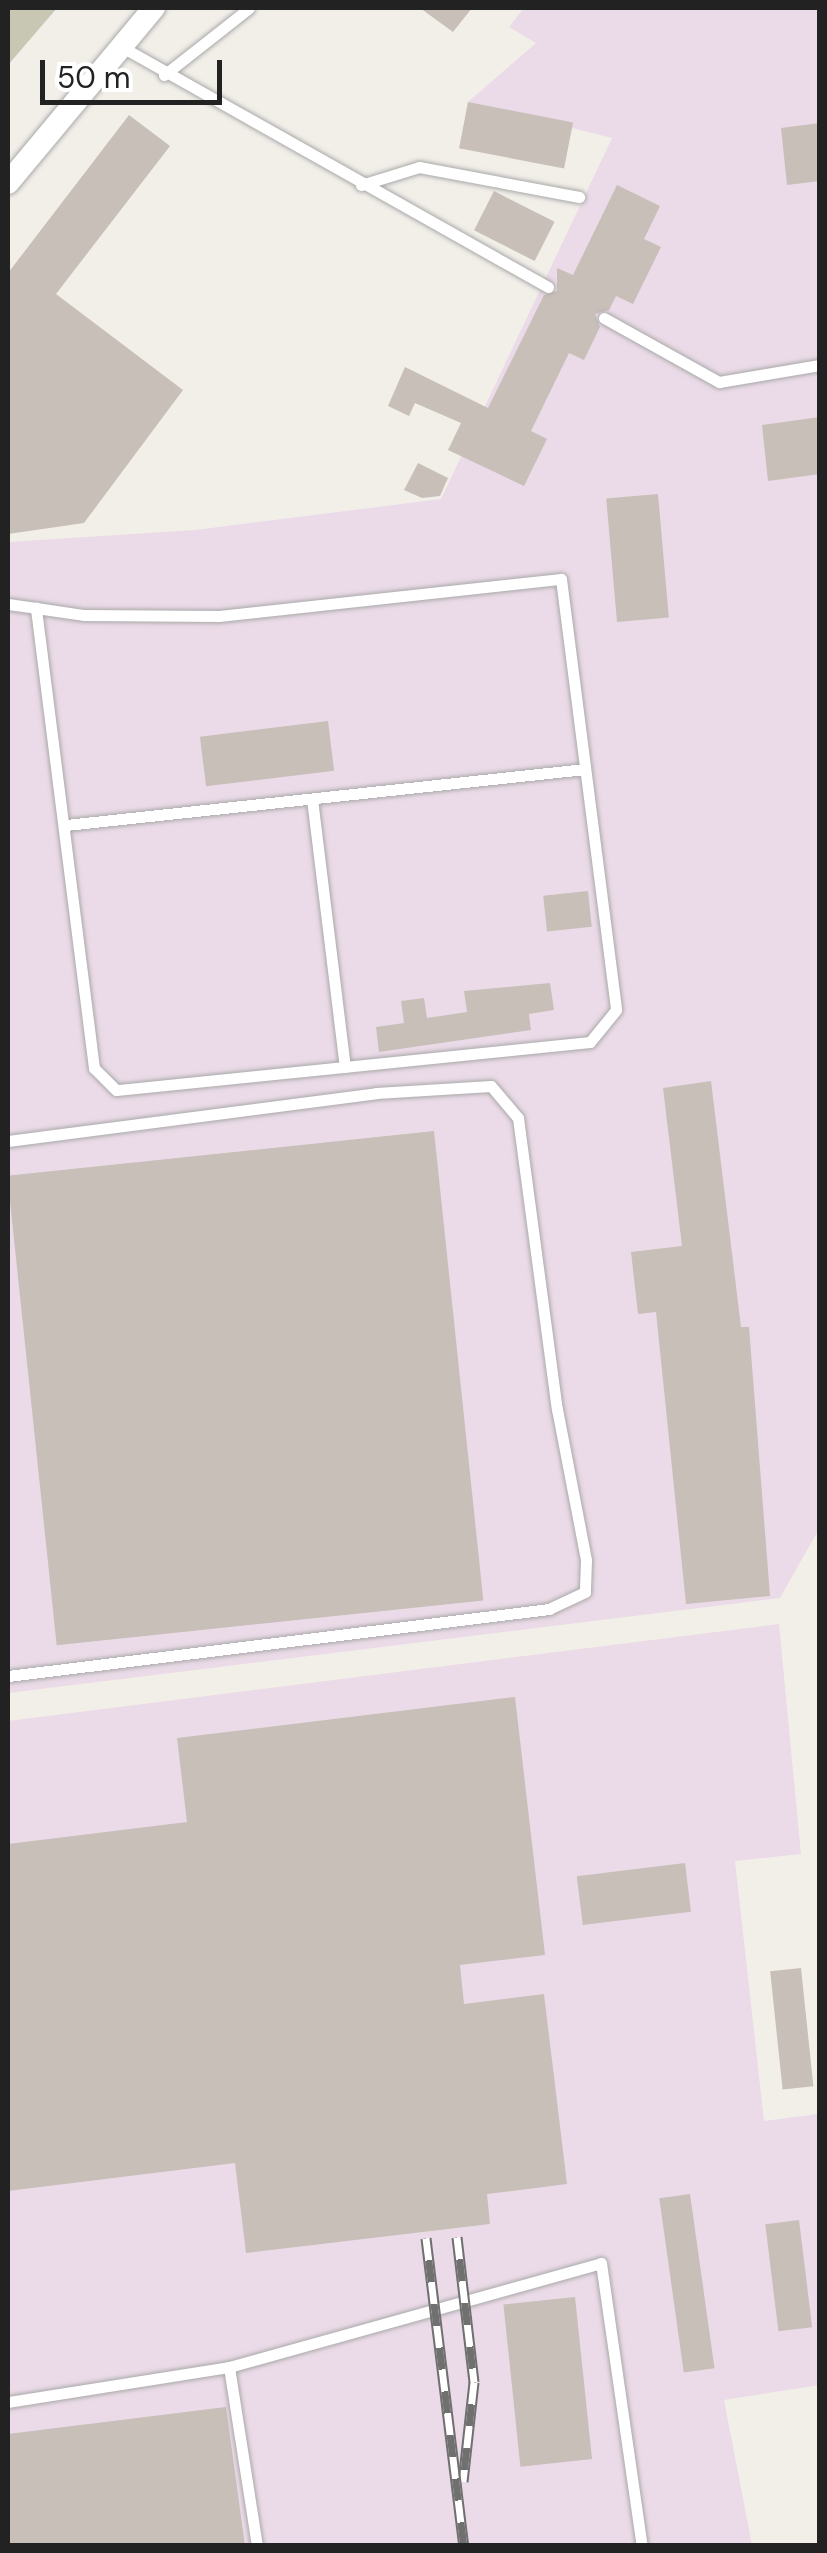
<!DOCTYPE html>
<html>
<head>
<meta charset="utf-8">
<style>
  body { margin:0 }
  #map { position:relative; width:827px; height:2553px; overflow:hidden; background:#f2efe9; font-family:"DM Sans",sans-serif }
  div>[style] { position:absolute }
  .industrial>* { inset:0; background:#ebdbe8 }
  .construction>* { inset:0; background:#c7c7b4 }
  .building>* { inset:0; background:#c7bfb8; transform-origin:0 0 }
  .roads { filter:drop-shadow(0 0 2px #a9a9a9) drop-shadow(0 0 2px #a9a9a9) }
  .lane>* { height:11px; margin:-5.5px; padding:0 5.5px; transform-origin:5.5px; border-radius:5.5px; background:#fff }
  .street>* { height:22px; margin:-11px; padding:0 11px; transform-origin:11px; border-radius:11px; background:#fff }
  .rail>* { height:11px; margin-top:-5.5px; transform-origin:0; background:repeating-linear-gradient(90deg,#fff 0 22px,#707070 0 44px); box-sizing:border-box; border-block:2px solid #707070 }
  span { translate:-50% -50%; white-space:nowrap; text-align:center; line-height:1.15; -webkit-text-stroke:8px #fff; paint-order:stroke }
  .frame { position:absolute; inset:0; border:10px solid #222; pointer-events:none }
  .scale { position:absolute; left:40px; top:60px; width:182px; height:45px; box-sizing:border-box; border:5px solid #222; border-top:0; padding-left:12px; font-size:30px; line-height:35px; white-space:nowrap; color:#222; -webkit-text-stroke:8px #fff; paint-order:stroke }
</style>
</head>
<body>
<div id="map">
  <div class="industrial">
    <div style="clip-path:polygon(524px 8px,819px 8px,819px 1529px,780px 1598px,8px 1693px,8px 542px,195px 530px,441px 499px,612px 138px,468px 102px,536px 43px,509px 27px)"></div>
    <div style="clip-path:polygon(779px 1624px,801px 1854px,735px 1861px,764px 2121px,818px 2114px,820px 2385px,724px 2400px,752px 2545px,8px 2545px,8px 1721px)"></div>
  </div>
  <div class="construction">
    <div style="clip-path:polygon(8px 8px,57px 8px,8px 65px)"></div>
  </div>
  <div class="building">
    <div style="clip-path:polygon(420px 8px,472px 8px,453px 32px)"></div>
    <div style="left:468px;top:102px;width:107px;height:47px;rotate:11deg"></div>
    <div style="clip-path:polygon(129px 115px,170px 146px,56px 294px,183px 390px,84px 523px,8px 534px,8px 273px)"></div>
    <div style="clip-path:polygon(820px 123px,820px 181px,787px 185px,781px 128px)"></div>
    <div style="clip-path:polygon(617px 185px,660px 206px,644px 239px,661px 247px,633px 304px,616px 296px,609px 310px,595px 314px,600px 327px,584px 360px,569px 353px,531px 431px,547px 439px,524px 486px,448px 450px,461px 423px,415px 403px,409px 416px,388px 406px,405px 367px,488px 408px,544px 295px,557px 291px,557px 268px,573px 275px)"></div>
    <div style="left:494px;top:191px;width:68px;height:44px;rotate:27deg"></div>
    <div style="clip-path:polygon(820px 417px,820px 474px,768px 481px,762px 425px)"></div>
    <div style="clip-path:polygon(418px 463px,448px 478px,440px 496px,422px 498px,404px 490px)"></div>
    <div style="left:658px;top:494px;width:124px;height:52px;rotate:85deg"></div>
    <div style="left:328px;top:721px;width:50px;height:129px;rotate:83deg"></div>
    <div style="left:588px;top:891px;width:36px;height:45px;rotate:84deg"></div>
    <div style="clip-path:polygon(550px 983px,554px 1010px,529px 1014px,531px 1030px,379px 1052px,376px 1027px,404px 1023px,401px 1001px,424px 998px,427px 1018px,467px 1012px,464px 991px)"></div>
    <div style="clip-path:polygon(711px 1081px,741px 1327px,749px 1327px,770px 1596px,686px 1604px,656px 1312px,638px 1314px,631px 1252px,682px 1246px,663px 1088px)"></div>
    <div style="left:434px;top:1131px;width:472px;height:429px;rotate:84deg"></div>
    <div style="clip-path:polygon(515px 1697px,545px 1955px,460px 1965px,464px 2004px,544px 1994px,567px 2184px,487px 2194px,490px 2224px,246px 2253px,235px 2163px,8px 2191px,8px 1844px,187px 1822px,177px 1738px)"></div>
    <div style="left:685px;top:1863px;width:49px;height:109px;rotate:83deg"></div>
    <div style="left:801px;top:1968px;width:119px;height:31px;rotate:84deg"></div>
    <div style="left:690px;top:2194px;width:176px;height:31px;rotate:82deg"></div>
    <div style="left:799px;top:2220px;width:108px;height:34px;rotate:83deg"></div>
    <div style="left:575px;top:2297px;width:163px;height:72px;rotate:84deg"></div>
    <div style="clip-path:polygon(226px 2407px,245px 2546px,8px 2546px,8px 2434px)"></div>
  </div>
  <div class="roads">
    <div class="lane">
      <div style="left:122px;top:47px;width:489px;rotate:29.4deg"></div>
      <div style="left:164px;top:75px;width:108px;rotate:-38.2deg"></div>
      <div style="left:361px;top:185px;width:61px;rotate:-17.2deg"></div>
      <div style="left:419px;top:167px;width:163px;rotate:10.6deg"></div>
      <div style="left:604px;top:318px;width:132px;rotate:29.1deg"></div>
      <div style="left:719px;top:382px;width:102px;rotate:-9.6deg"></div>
      <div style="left:8px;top:604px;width:28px;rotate:8deg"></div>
      <div style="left:36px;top:608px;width:49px;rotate:8.3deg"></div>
      <div style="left:84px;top:615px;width:135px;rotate:0.4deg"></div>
      <div style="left:219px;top:616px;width:344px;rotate:-6.2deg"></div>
      <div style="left:561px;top:579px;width:434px;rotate:82.7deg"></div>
      <div style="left:616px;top:1010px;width:41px;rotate:129.1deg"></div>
      <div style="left:590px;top:1042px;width:476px;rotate:174.2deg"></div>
      <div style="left:116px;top:1090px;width:31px;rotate:-135deg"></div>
      <div style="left:94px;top:1068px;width:464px;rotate:-97.2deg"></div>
      <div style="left:312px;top:799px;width:270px;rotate:83deg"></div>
      <div style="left:66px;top:825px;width:522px;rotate:-6.16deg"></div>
      <div style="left:8px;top:1141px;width:371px;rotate:-7.4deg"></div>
      <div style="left:376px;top:1093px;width:115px;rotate:-3.5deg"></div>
      <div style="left:491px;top:1086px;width:42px;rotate:49.8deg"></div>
      <div style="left:518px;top:1118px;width:294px;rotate:82.4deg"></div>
      <div style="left:557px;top:1409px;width:154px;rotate:79.1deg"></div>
      <div style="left:586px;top:1560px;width:32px;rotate:92deg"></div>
      <div style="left:585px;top:1592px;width:40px;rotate:155deg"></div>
      <div style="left:549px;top:1609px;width:545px;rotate:172.94deg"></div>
      <div style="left:229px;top:2367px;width:181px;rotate:81.1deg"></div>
      <div style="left:8px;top:2402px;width:224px;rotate:-9deg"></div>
      <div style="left:229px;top:2367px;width:386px;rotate:-15.6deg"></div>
      <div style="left:601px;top:2263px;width:286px;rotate:81.8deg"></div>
    </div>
    <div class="street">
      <div style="left:8px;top:183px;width:228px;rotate:-50.2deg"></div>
    </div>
  </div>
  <div class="rail">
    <div style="left:457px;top:2237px;width:146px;rotate:83.3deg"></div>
    <div style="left:474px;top:2382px;width:100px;rotate:96.3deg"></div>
    <div style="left:426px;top:2238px;width:310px;rotate:83deg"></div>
  </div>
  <div class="frame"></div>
  <div class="scale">50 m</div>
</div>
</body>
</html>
